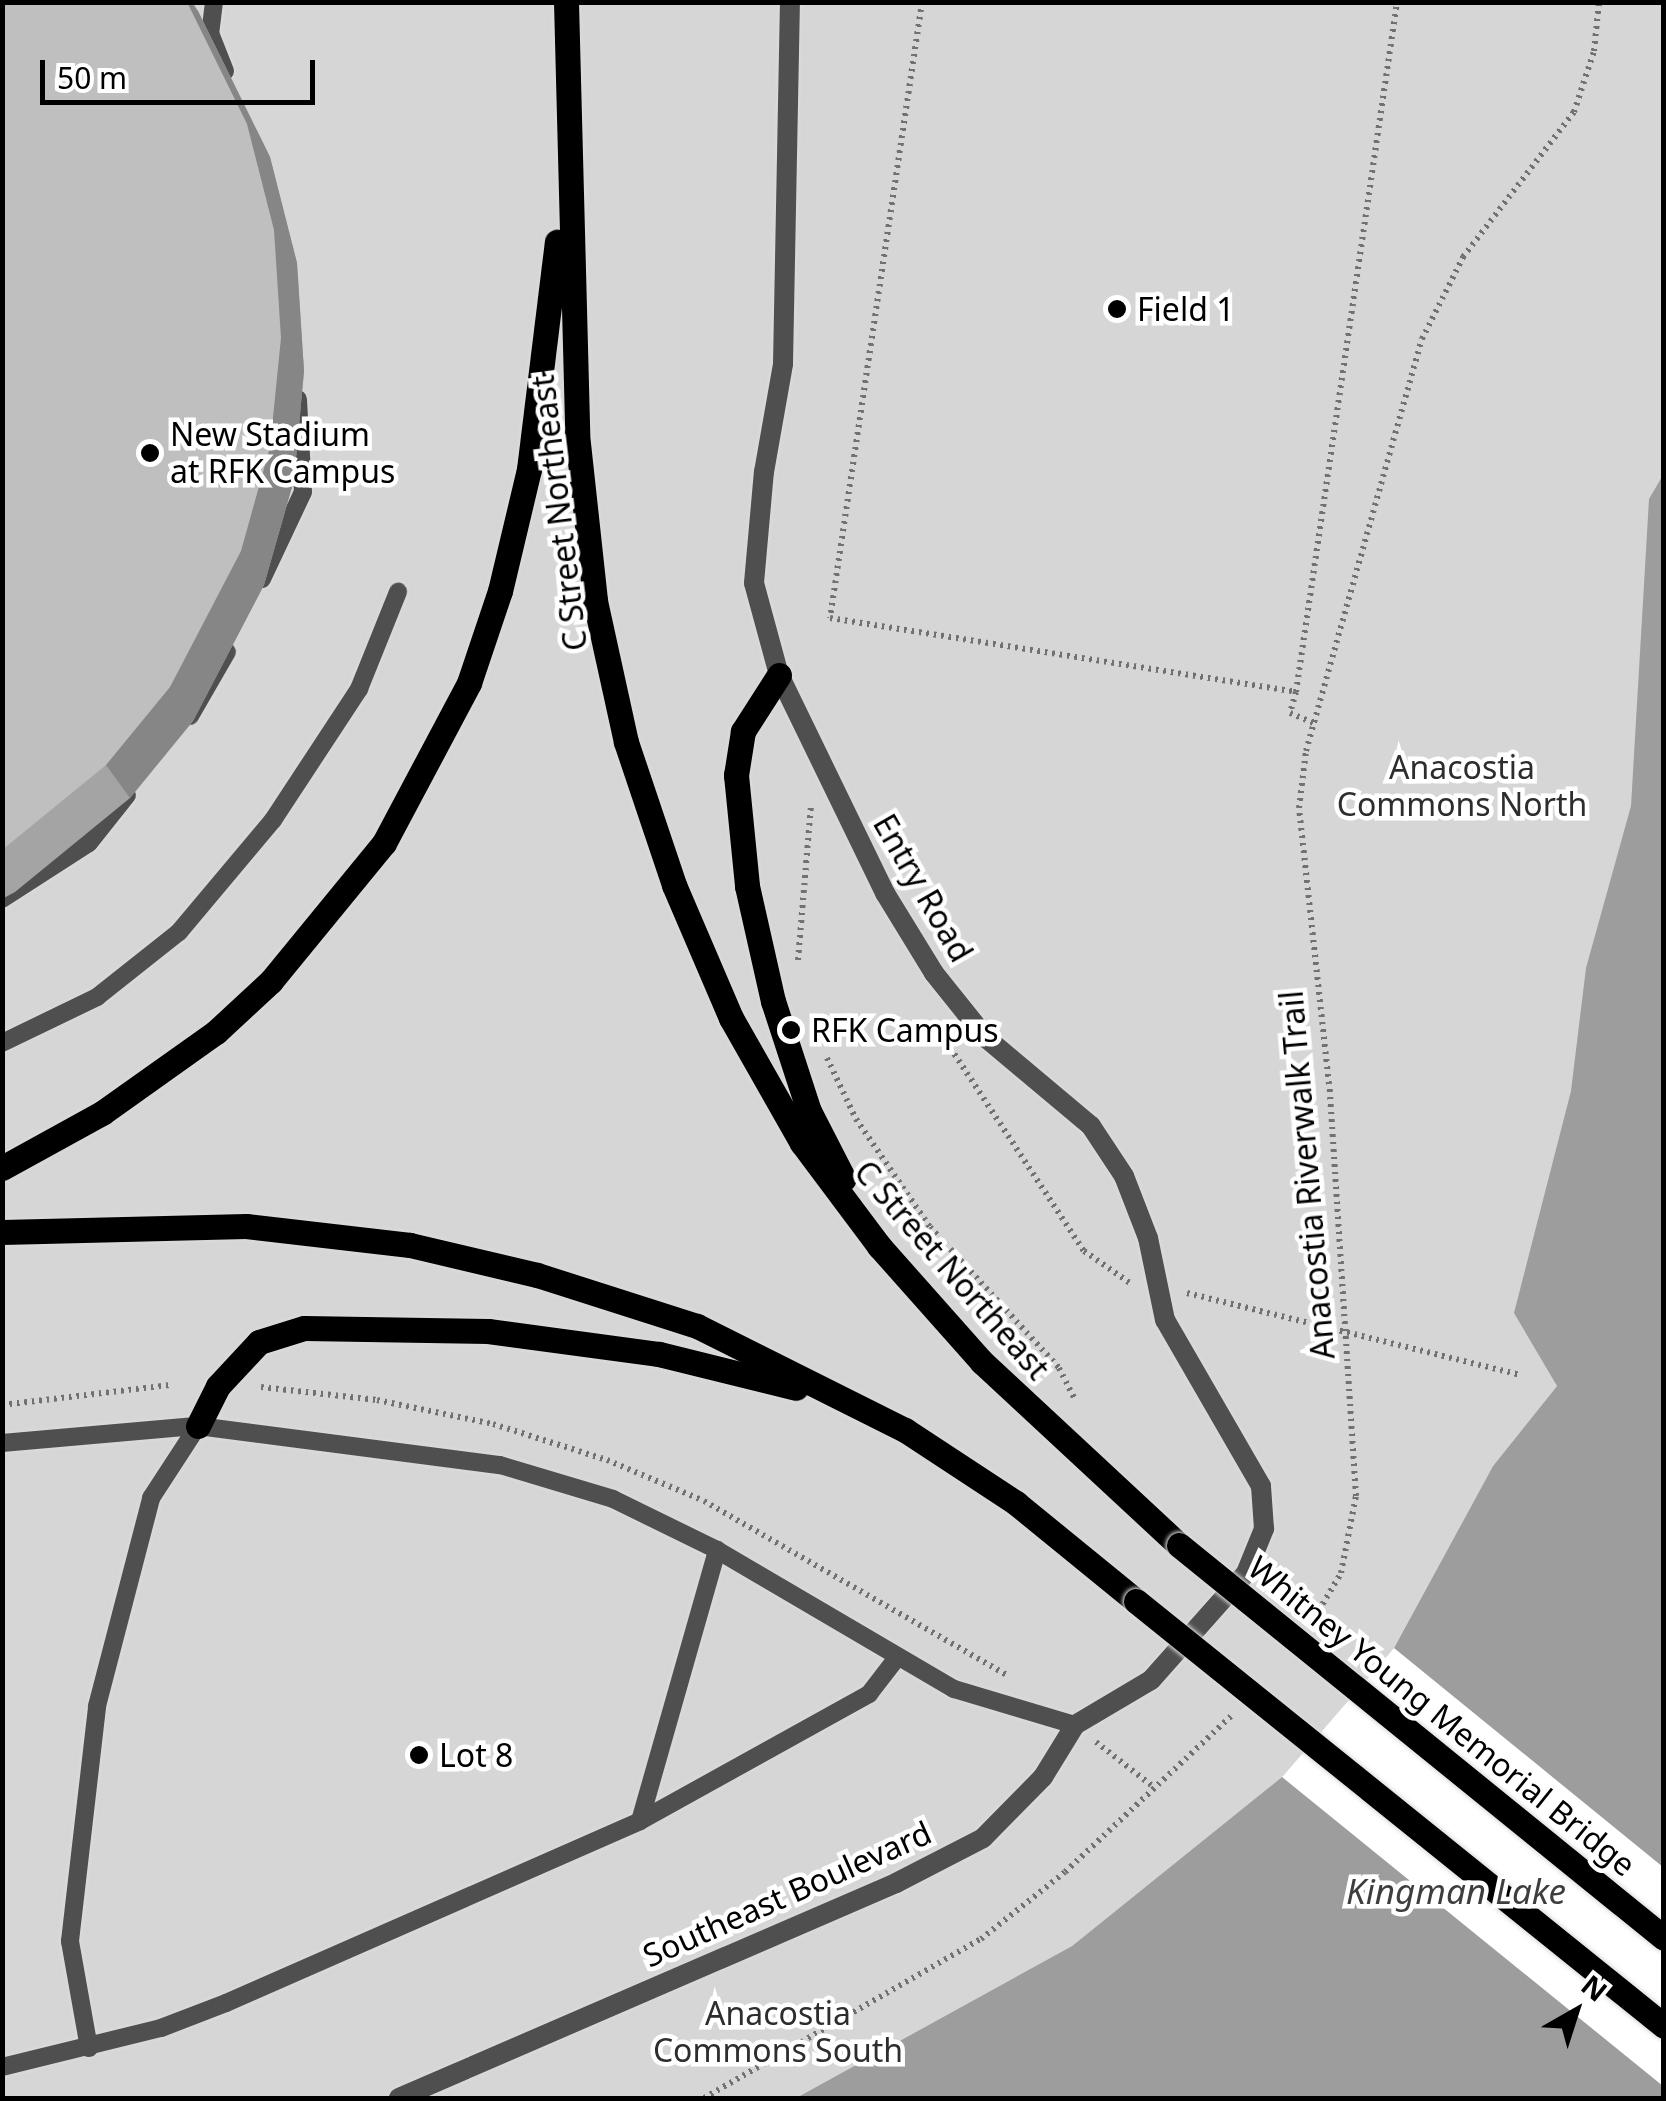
<!DOCTYPE html>
<html>
<head>
<meta charset="utf-8">
<style>
  body { margin:0 }
  #map { position:relative; width:1666px; height:2101px; overflow:hidden; background:#fff; font-family:"Noto Sans",sans-serif }
  div>[style] { position:absolute }
  .green>* { inset:0; background:#d6d6d6 }
  .water>* { inset:0; background:#9d9d9d }
  .pier>* { inset:0; background:#fff }
  .path>* { height:6px; margin-top:-3px; transform-origin:0; background:repeating-linear-gradient(90deg,#717171 0 2.5px,transparent 0 7.5px) }
  .roads { filter:drop-shadow(0 0 2px #dbdbdb) drop-shadow(0 0 2px #dbdbdb) }
  .lane>* { height:18px; margin:-9px; padding:0 9px; transform-origin:9px; border-radius:9px; background:#4f4f4f }
  .street>* { height:20px; margin:-10px; padding:0 10px; transform-origin:10px; border-radius:10px; background:#4f4f4f }
  .primary>* { height:25px; margin:-12.5px; padding:0 12.5px; transform-origin:12.5px; border-radius:12.5px; background:#000 }
  .bridges { filter:drop-shadow(0 0 2px #dbdbdb) drop-shadow(0 0 2px #dbdbdb) }
  .primary-bridge>* { height:25px; margin:-12.5px; padding:0 12.5px; transform-origin:12.5px; border-radius:12.5px; background:#000 }
  .wall>* { inset:0; background:#a4a4a4 }
  .shaded-wall>* { inset:0; background:#868686 }
  .building>* { inset:0; background:#bfbfbf }
  .dots>* { width:28px; height:28px; translate:-50% -50%; box-sizing:border-box; border:5px solid #fff; border-radius:50% }
  span { translate:-50% -50%; white-space:nowrap; text-align:center; line-height:1.15; -webkit-text-stroke:9px #fff; paint-order:stroke }
  .poi-label { font-size:32px; color:#000 }
  .left { translate:0 -50%; text-align:left }
  .street-label { font-size:32px; color:#000 }
  .park-label { font-size:32px; color:#2d2d2d }
  .water-label { font-size:35px; color:#3e3e3e; font-style:italic }
  .frame { position:absolute; inset:0; border:5px solid #000; pointer-events:none }
  .north { position:absolute; left:1526px; top:1961px; width:100px; height:100px; -webkit-text-stroke:8px #fff; paint-order:stroke; rotate:39deg; font-size:28px; font-weight:700; line-height:40px; text-align:center; color:#000 }
  .north::after { content:''; display:block; margin:auto; width:35px; height:45px; background:#000; clip-path:polygon(50% 0,100% 100%,50% 72%,0 100%) }
  .scale { position:absolute; left:40px; top:60px; width:275px; height:45px; box-sizing:border-box; border:5px solid #000; border-top:0; padding-left:12px; font-size:30px; line-height:35px; white-space:nowrap; color:#000; -webkit-text-stroke:8px #fff; paint-order:stroke }
</style>
</head>
<body>
<div id="map">
  <div class="green">
    <div style="clip-path:polygon(3px 3px,1663px 3px,1663px 620px,1550px 1373px,1557px 1386px,1493px 1466px,1394px 1648px,1282px 1777px,1072px 1946px,796px 2098px,3px 2098px)"></div>
  </div>
  <div class="water">
    <div style="clip-path:polygon(1663px 475px,1663px 2098px,796px 2098px,1072px 1946px,1282px 1777px,1394px 1648px,1493px 1466px,1557px 1386px,1514px 1313px,1571px 1091px,1586px 968px,1631px 806px,1649px 499px)"></div>
  </div>
  <div class="pier">
    <div style="clip-path:polygon(1394px 1648px,1663px 1867px,1663px 2086px,1282px 1777px)"></div>
  </div>
  <div class="path">
    <div style="left:922px;top:2px;width:623px;rotate:98.49deg"></div>
    <div style="left:830px;top:618px;width:472px;rotate:9deg"></div>
    <div style="left:1296px;top:692px;width:697px;rotate:-81.67deg"></div>
    <div style="left:1296px;top:692px;width:22px;rotate:106deg"></div>
    <div style="left:1290px;top:713px;width:25px;rotate:23deg"></div>
    <div style="left:798px;top:960px;width:157px;rotate:-85.2deg"></div>
    <div style="left:938px;top:1029px;width:266px;rotate:56.7deg"></div>
    <div style="left:1084px;top:1251px;width:56px;rotate:34.8deg"></div>
    <div style="left:827px;top:1058px;width:68px;rotate:64.6deg"></div>
    <div style="left:856px;top:1119px;width:131px;rotate:55.6deg"></div>
    <div style="left:930px;top:1227px;width:191px;rotate:47.5deg"></div>
    <div style="left:1059px;top:1368px;width:34px;rotate:63deg"></div>
    <div style="left:1187px;top:1293px;width:344px;rotate:13.8deg"></div>
    <div style="left:261px;top:1387px;width:117px;rotate:6.4deg"></div>
    <div style="left:377px;top:1400px;width:118px;rotate:11.7deg"></div>
    <div style="left:493px;top:1424px;width:120px;rotate:17.5deg"></div>
    <div style="left:607px;top:1460px;width:105px;rotate:22.9deg"></div>
    <div style="left:704px;top:1501px;width:349px;rotate:29.9deg"></div>
    <div style="left:2px;top:1405px;width:168px;rotate:-6.8deg"></div>
    <div style="left:1315px;top:1617px;width:51px;rotate:-59.4deg"></div>
    <div style="left:1341px;top:1573px;width:78px;rotate:-79deg"></div>
    <div style="left:1356px;top:1496px;width:413px;rotate:-93.7deg"></div>
    <div style="left:1329px;top:1084px;width:278px;rotate:-96.2deg"></div>
    <div style="left:1299px;top:808px;width:57px;rotate:-83deg"></div>
    <div style="left:1306px;top:751px;width:428px;rotate:-74.3deg"></div>
    <div style="left:1422px;top:339px;width:92px;rotate:-63.4deg"></div>
    <div style="left:1463px;top:257px;width:183px;rotate:-52.6deg"></div>
    <div style="left:1574px;top:112px;width:64px;rotate:-71.8deg"></div>
    <div style="left:1594px;top:51px;width:49px;rotate:-84.2deg"></div>
    <div style="left:1096px;top:1742px;width:70px;rotate:38deg"></div>
    <div style="left:704px;top:2098px;width:319px;rotate:-29.9deg"></div>
    <div style="left:981px;top:1939px;width:107px;rotate:-38.6deg"></div>
    <div style="left:1065px;top:1872px;width:231px;rotate:-43.2deg"></div>
  </div>
  <div class="roads">
    <div class="lane">
      <div style="left:214px;top:2px;width:31px;rotate:97deg"></div>
      <div style="left:210px;top:33px;width:41px;rotate:68.5deg"></div>
      <div style="left:262px;top:579px;width:96px;rotate:-64.8deg"></div>
      <div style="left:303px;top:492px;width:93px;rotate:-93.1deg"></div>
      <div style="left:190px;top:716px;width:74px;rotate:-60deg"></div>
      <div style="left:2px;top:899px;width:103px;rotate:-32.8deg"></div>
      <div style="left:89px;top:843px;width:61px;rotate:-51.6deg"></div>
      <div style="left:2px;top:1043px;width:106px;rotate:-25.8deg"></div>
      <div style="left:97px;top:997px;width:105px;rotate:-38.4deg"></div>
      <div style="left:179px;top:932px;width:146px;rotate:-50deg"></div>
      <div style="left:273px;top:820px;width:157px;rotate:-56.7deg"></div>
      <div style="left:359px;top:689px;width:105px;rotate:-68.1deg"></div>
      <div style="left:2px;top:1443px;width:197px;rotate:-5deg"></div>
      <div style="left:198px;top:1426px;width:305px;rotate:7.4deg"></div>
      <div style="left:500px;top:1465px;width:118px;rotate:16.7deg"></div>
      <div style="left:613px;top:1499px;width:116px;rotate:26.1deg"></div>
      <div style="left:717px;top:1550px;width:275px;rotate:30.4deg"></div>
      <div style="left:954px;top:1689px;width:126px;rotate:16.6deg"></div>
      <div style="left:640px;top:1821px;width:282px;rotate:-74.1deg"></div>
      <div style="left:89px;top:2048px;width:109px;rotate:-100.1deg"></div>
      <div style="left:70px;top:1941px;width:237px;rotate:-83.4deg"></div>
      <div style="left:97px;top:1706px;width:215px;rotate:-75.4deg"></div>
      <div style="left:151px;top:1498px;width:86px;rotate:-56.9deg"></div>
      <div style="left:2px;top:2067px;width:164px;rotate:-13.8deg"></div>
      <div style="left:161px;top:2028px;width:70px;rotate:-21deg"></div>
      <div style="left:226px;top:2003px;width:452px;rotate:-23.7deg"></div>
      <div style="left:640px;top:1821px;width:262px;rotate:-29deg"></div>
      <div style="left:869px;top:1694px;width:44px;rotate:-52.4deg"></div>
    </div>
    <div class="street">
      <div style="left:399px;top:2098px;width:542px;rotate:-23.39deg"></div>
      <div style="left:896px;top:1883px;width:98px;rotate:-27.3deg"></div>
      <div style="left:983px;top:1838px;width:86px;rotate:-45.5deg"></div>
      <div style="left:1043px;top:1777px;width:61px;rotate:-58.4deg"></div>
      <div style="left:1075px;top:1725px;width:88px;rotate:-30.6deg"></div>
      <div style="left:1151px;top:1680px;width:143px;rotate:-48.4deg"></div>
      <div style="left:1246px;top:1573px;width:48px;rotate:-67.8deg"></div>
      <div style="left:1264px;top:1529px;width:43px;rotate:-94deg"></div>
      <div style="left:1261px;top:1486px;width:192px;rotate:-120deg"></div>
      <div style="left:1165px;top:1320px;width:84px;rotate:-101.7deg"></div>
      <div style="left:1148px;top:1238px;width:66px;rotate:-111.2deg"></div>
      <div style="left:1124px;top:1176px;width:60px;rotate:-123.4deg"></div>
      <div style="left:1091px;top:1126px;width:137px;rotate:-140deg"></div>
      <div style="left:986px;top:1038px;width:83px;rotate:-128.7deg"></div>
      <div style="left:934px;top:973px;width:94px;rotate:-121.5deg"></div>
      <div style="left:885px;top:893px;width:242px;rotate:-115.9deg"></div>
      <div style="left:779px;top:675px;width:95px;rotate:-105.2deg"></div>
      <div style="left:754px;top:583px;width:111px;rotate:-84.9deg"></div>
      <div style="left:764px;top:472px;width:110px;rotate:-80deg"></div>
      <div style="left:783px;top:364px;width:362px;rotate:-88.9deg"></div>
    </div>
    <div class="primary">
      <div style="left:566px;top:2px;width:432px;rotate:88.5deg"></div>
      <div style="left:577px;top:434px;width:168px;rotate:83.8deg"></div>
      <div style="left:595px;top:601px;width:144px;rotate:77.6deg"></div>
      <div style="left:626px;top:742px;width:151px;rotate:71.4deg"></div>
      <div style="left:674px;top:885px;width:145px;rotate:66.8deg"></div>
      <div style="left:731px;top:1018px;width:144px;rotate:60.4deg"></div>
      <div style="left:802px;top:1143px;width:129px;rotate:53.2deg"></div>
      <div style="left:879px;top:1246px;width:155px;rotate:48.4deg"></div>
      <div style="left:982px;top:1362px;width:269px;rotate:42.9deg"></div>
      <div style="left:779px;top:675px;width:67px;rotate:122.7deg"></div>
      <div style="left:743px;top:731px;width:45px;rotate:99deg"></div>
      <div style="left:736px;top:775px;width:112px;rotate:84.3deg"></div>
      <div style="left:747px;top:886px;width:118px;rotate:77.3deg"></div>
      <div style="left:773px;top:1001px;width:116px;rotate:71.9deg"></div>
      <div style="left:809px;top:1111px;width:76px;rotate:62.8deg"></div>
      <div style="left:2px;top:1168px;width:114px;rotate:-28.8deg"></div>
      <div style="left:102px;top:1113px;width:140px;rotate:-35.4deg"></div>
      <div style="left:216px;top:1032px;width:75px;rotate:-42.8deg"></div>
      <div style="left:271px;top:981px;width:178px;rotate:-50.7deg"></div>
      <div style="left:384px;top:843px;width:181px;rotate:-62deg"></div>
      <div style="left:469px;top:683px;width:97px;rotate:-71.4deg"></div>
      <div style="left:500px;top:591px;width:125px;rotate:-76.6deg"></div>
      <div style="left:529px;top:469px;width:229px;rotate:-83deg"></div>
      <div style="left:2px;top:1232px;width:244px;rotate:-1.4deg"></div>
      <div style="left:246px;top:1226px;width:165px;rotate:6.6deg"></div>
      <div style="left:410px;top:1245px;width:130px;rotate:13.3deg"></div>
      <div style="left:537px;top:1275px;width:168px;rotate:17.7deg"></div>
      <div style="left:697px;top:1326px;width:233px;rotate:26.6deg"></div>
      <div style="left:905px;top:1430px;width:133px;rotate:33.3deg"></div>
      <div style="left:1016px;top:1503px;width:155px;rotate:39.2deg"></div>
      <div style="left:198px;top:1426px;width:45px;rotate:-63.4deg"></div>
      <div style="left:218px;top:1386px;width:60px;rotate:-47deg"></div>
      <div style="left:259px;top:1342px;width:47px;rotate:-17.3deg"></div>
      <div style="left:304px;top:1328px;width:184px;rotate:0.9deg"></div>
      <div style="left:488px;top:1331px;width:173px;rotate:7.7deg"></div>
      <div style="left:659px;top:1354px;width:141px;rotate:13.9deg"></div>
    </div>
  </div>
  <div class="bridges">
    <div class="primary-bridge">
      <div style="left:1179px;top:1545px;width:624px;rotate:39.02deg"></div>
      <div style="left:1136px;top:1601px;width:678px;rotate:38.83deg"></div>
    </div>
  </div>
  <div class="wall">
    <div style="clip-path:polygon(2px 2px,198px 11px,270px 157px,297px 263px,304px 371px,294px 480px,264px 585px,193px 721px,130px 798px,15px 892px,2px 899px)"></div>
  </div>
  <div class="shaded-wall">
    <div style="clip-path:polygon(187px 2px,192px 2px,198px 11px,270px 157px,297px 263px,304px 371px,294px 480px,264px 585px,193px 721px,130px 798px,106px 765px)"></div>
  </div>
  <div class="building">
    <div style="clip-path:polygon(2px 2px,187px 2px,247px 124px,274px 230px,281px 338px,270px 447px,241px 551px,170px 687px,106px 765px,2px 850px)"></div>
  </div>
  <div class="dots">
    <div style="left:1117px;top:309px;background:#000"></div>
    <div style="left:150px;top:453px;background:#000"></div>
    <div style="left:791px;top:1030px;background:#000"></div>
    <div style="left:419px;top:1755px;background:#000"></div>
  </div>
  <div class="poi-label">
    <span class="left" style="left:1137px;top:309px">Field 1</span>
    <span class="left" style="left:170px;top:453px">New Stadium<br>at RFK Campus</span>
    <span class="left" style="left:811px;top:1030px">RFK Campus</span>
    <span class="left" style="left:439px;top:1755px">Lot 8</span>
  </div>
  <div class="street-label">
    <span style="left:559px;top:513px;rotate:-97deg">C Street Northeast</span>
    <span style="left:923px;top:888px;rotate:60deg">Entry Road</span>
    <span style="left:1307px;top:1175px;rotate:-95deg">Anacostia Riverwalk Trail</span>
    <span style="left:952px;top:1270px;rotate:49deg">C Street Northeast</span>
    <span style="left:1442px;top:1716px;rotate:39deg">Whitney Young Memorial Bridge</span>
    <span style="left:787px;top:1894px;rotate:-24deg">Southeast Boulevard</span>
  </div>
  <div class="park-label">
    <span style="left:1462px;top:786px">Anacostia<br>Commons North</span>
    <span style="left:778px;top:2032px">Anacostia<br>Commons South</span>
  </div>
  <div class="water-label">
    <span style="left:1456px;top:1891px">Kingman Lake</span>
  </div>
  <div class="frame"></div>
  <div class="north">N</div>
  <div class="scale">50 m</div>
</div>
</body>
</html>
